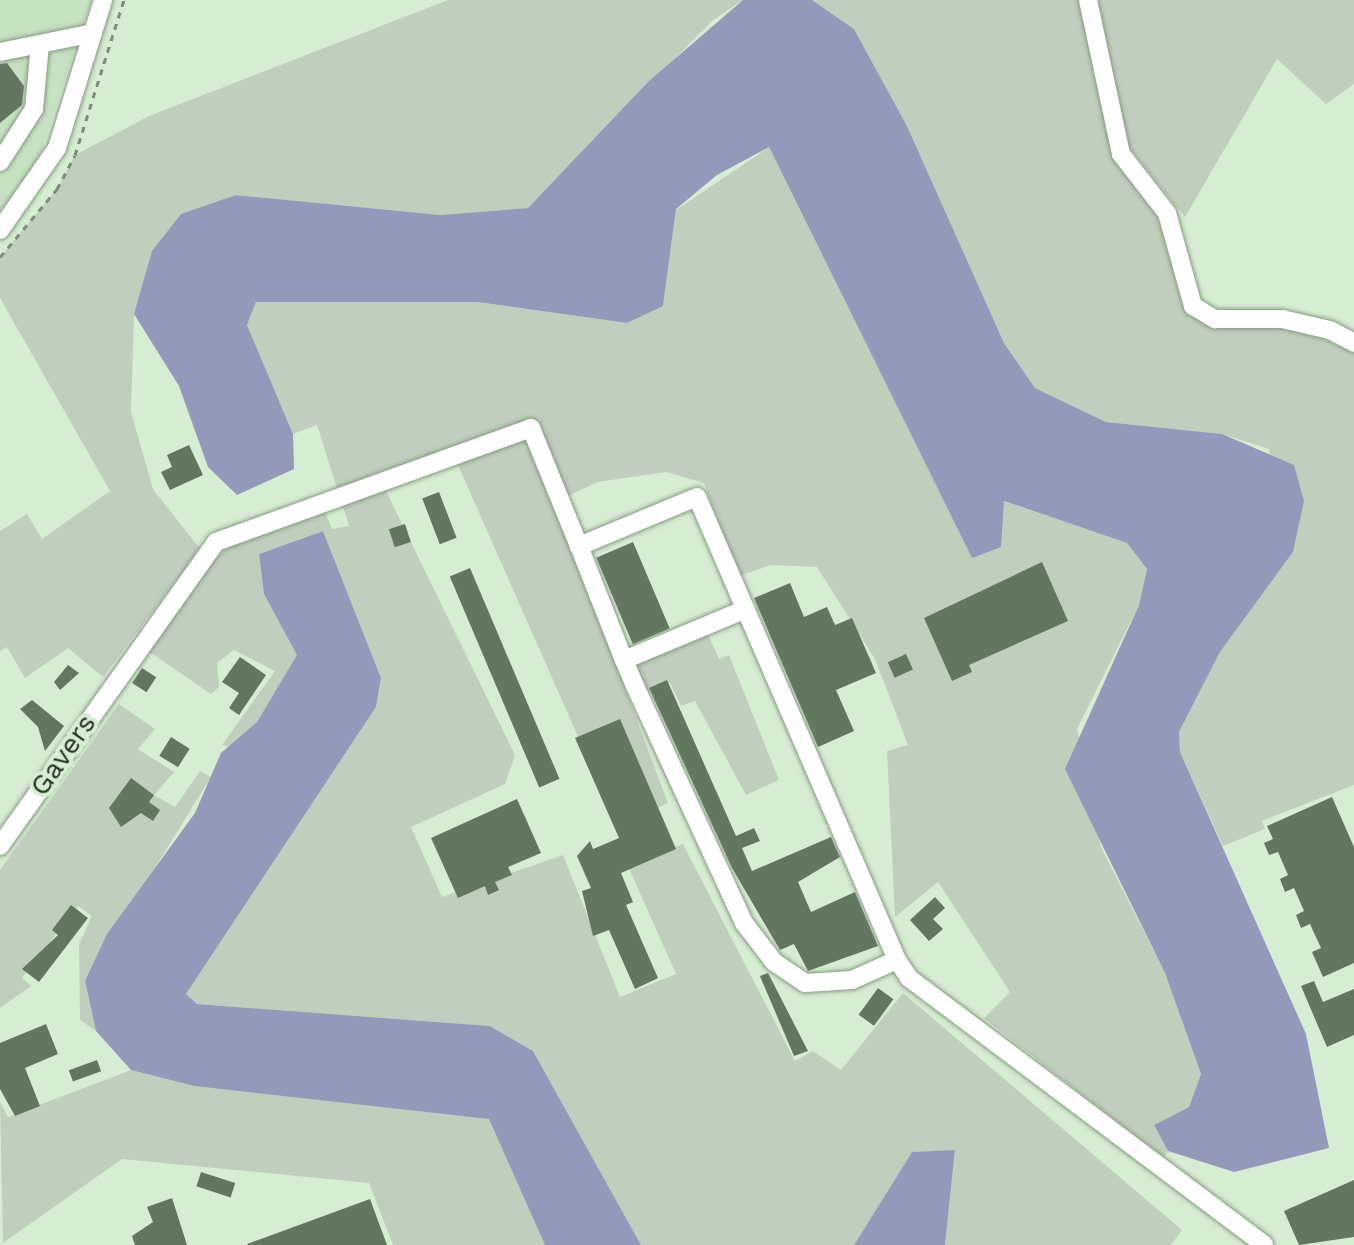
<!DOCTYPE html>
<html>
<head>
<meta charset="utf-8">
<style>
  body { margin:0 }
  #map { position:relative; width:1354px; height:1245px; overflow:hidden; background:#d7edd3; font-family:"Work Sans",sans-serif }
  div>[style] { position:absolute }
  .built>* { inset:0; background:#c7e2c2 }
  .green>* { inset:0; background:#c0cfbd }
  .water>* { inset:0; background:#9599b9 }
  .building>* { inset:0; background:#637660; transform-origin:0 0 }
  .path>* { height:3px; margin-top:-1.5px; transform-origin:0; background:repeating-linear-gradient(90deg,#7d8c7a 0 6px,transparent 0 12px) }
  .roads { filter:drop-shadow(0 0 2px #869b83) drop-shadow(0 0 2px #869b83) }
  .minor>* { height:18px; margin:-9px; padding:0 9px; transform-origin:9px; border-radius:9px; background:#fff }
  span { translate:-50% -50%; white-space:nowrap; text-align:center; line-height:1.15; -webkit-text-stroke:8px #d7edd3; paint-order:stroke }
  .street-label { font-size:28px; color:#293228 }
</style>
</head>
<body>
<div id="map">
  <div class="built">
    <div style="clip-path:polygon(0 0,91px 0,38px 160px,0 211px)"></div>
  </div>
  <div class="green">
    <div style="clip-path:polygon(448px 0,743px 0,712px 21px,528px 208px,441px 215px,236px 195px,134px 314px,131px 412px,153px 489px,200px 549px,103px 677px,68px 648px,25px 678px,7px 647px,0 651px,0 531px,27px 514px,42px 539px,110px 491px,0 298px,0 257px,57px 189px,75px 155px,149px 116px)"></div>
    <div style="clip-path:polygon(812px 0,1081px 0,1111px 148px,1154px 205px,1186px 306px,1245px 327px,1298px 329px,1354px 352px,1354px 785px,1262px 821px,1265px 829px,1223px 846px,1180px 752px,1179px 732px,1220px 652px,1293px 552px,1269px 449px,1222px 434px,1106px 422px,1035px 388px,1004px 343px,907px 126px,854px 29px)"></div>
    <div style="clip-path:polygon(1096px 0,1354px 0,1354px 84px,1326px 104px,1277px 59px,1185px 217px,1127px 145px)"></div>
    <div style="clip-path:polygon(769px 147px,972px 558px,1003px 501px,1127px 543px,1147px 569px,1139px 605px,1077px 729px,1101px 847px,1165px 973px,1201px 1074px,1189px 1107px,1154px 1125px,1168px 1151px,1163px 1158px,984px 1018px,1010px 992px,938px 882px,895px 917px,887px 751px,908px 745px,875px 659px,817px 567px,771px 565px,739px 576px,704px 483px,666px 472px,598px 482px,555px 502px,668px 803px,618px 827px,458px 465px,384px 487px,515px 755px,505px 784px,411px 827px,442px 897px,563px 855px,620px 997px,676px 974px,627px 864px,683px 844px,795px 1061px,813px 1051px,841px 1070px,903px 993px,1182px 1230px,1171px 1245px,945px 1245px,955px 1151px,912px 1152px,854px 1245px,641px 1245px,533px 1051px,490px 1026px,197px 1004px,186px 994px,376px 707px,381px 678px,323px 531px,259px 554px,264px 594px,298px 655px,257px 722px,230px 747px,222px 745px,275px 671px,234px 650px,217px 663px,219px 687px,211px 694px,147px 650px,202px 564px,227px 546px,325px 512px,332px 529px,349px 526px,317px 425px,293px 434px,247px 325px,256px 302px,477px 302px,627px 323px,663px 305px,676px 210px)"></div>
    <div style="clip-path:polygon(707px 632px,719px 659px,729px 655px,779px 780px,746px 795px,695px 701px,681px 706px,670px 683px,644px 694px,628px 665px)"></div>
    <div style="clip-path:polygon(119px 704px,155px 729px,138px 749px,174px 772px,154px 795px,175px 807px,200px 771px,211px 777px,85px 981px,96px 1031px,80px 1020px,79px 944px,92px 916px,78px 906px,22px 978px,31px 986px,0 1008px,0 870px)"></div>
    <div style="clip-path:polygon(131px 1070px,194px 1086px,490px 1118px,545px 1245px,393px 1245px,369px 1183px,122px 1159px,3px 1243px,0 1102px,8px 1117px)"></div>
  </div>
  <div class="water">
    <div style="clip-path:polygon(743px 0,812px 0,854px 29px,907px 126px,1004px 343px,1035px 388px,1106px 422px,1222px 434px,1294px 465px,1304px 501px,1293px 552px,1220px 652px,1179px 732px,1180px 752px,1306px 1034px,1329px 1148px,1234px 1172px,1168px 1151px,1154px 1125px,1189px 1107px,1201px 1074px,1165px 973px,1065px 769px,1139px 605px,1147px 569px,1127px 543px,1004px 501px,1001px 547px,972px 558px,769px 147px,717px 175px,676px 209px,663px 306px,627px 323px,477px 302px,256px 302px,247px 325px,293px 434px,294px 469px,237px 495px,208px 467px,179px 386px,134px 314px,152px 251px,181px 214px,236px 195px,441px 215px,528px 208px,648px 82px)"></div>
    <div style="clip-path:polygon(323px 531px,381px 678px,376px 707px,186px 994px,197px 1004px,490px 1026px,533px 1051px,641px 1245px,545px 1245px,489px 1119px,194px 1086px,131px 1070px,96px 1031px,85px 981px,107px 934px,195px 813px,221px 753px,257px 722px,297px 655px,264px 594px,259px 554px)"></div>
    <div style="clip-path:polygon(955px 1150px,945px 1245px,854px 1245px,912px 1152px)"></div>
  </div>
  <div class="building">
    <div style="clip-path:polygon(7px 63px,24px 86px,22px 105px,0 123px,0 64px)"></div>
    <div style="clip-path:polygon(189px 445px,203px 475px,170px 490px,161px 472px,172px 467px,167px 455px)"></div>
    <div style="left:439px;top:492px;width:49px;height:18px;rotate:69deg"></div>
    <div style="left:405px;top:524px;width:19px;height:17px;rotate:72deg"></div>
    <div style="left:633px;top:542px;width:94px;height:40px;rotate:67deg"></div>
    <div style="clip-path:polygon(1042px 562px,1068px 621px,969px 665px,972px 672px,952px 681px,924px 618px)"></div>
    <div style="left:470px;top:568px;width:229px;height:22px;rotate:67deg"></div>
    <div style="clip-path:polygon(790px 583px,804px 617px,827px 607px,835px 625px,852px 618px,876px 673px,836px 690px,854px 731px,818px 747px,754px 598px)"></div>
    <div style="left:906px;top:654px;width:17px;height:20px;rotate:66deg"></div>
    <div style="clip-path:polygon(240px 657px,266px 675px,239px 715px,229px 708px,239px 693px,222px 682px)"></div>
    <div style="clip-path:polygon(68px 665px,79px 673px,60px 690px,54px 682px)"></div>
    <div style="left:142px;top:668px;width:17px;height:18px;rotate:33deg"></div>
    <div style="clip-path:polygon(667px 680px,736px 836px,754px 828px,760px 841px,742px 848px,752px 871px,831px 837px,840px 857px,798px 882px,811px 912px,855px 892px,878px 946px,808px 971px,794px 944px,780px 950px,732px 868px,649px 688px)"></div>
    <div style="clip-path:polygon(32px 700px,64px 726px,45px 751px,38px 727px,20px 709px)"></div>
    <div style="clip-path:polygon(620px 719px,676px 849px,621px 873px,633px 902px,626px 905px,658px 978px,635px 989px,609px 930px,593px 936px,582px 891px,591px 888px,577px 856px,590px 841px,593px 849px,619px 838px,575px 738px)"></div>
    <div style="left:171px;top:737px;width:22px;height:22px;rotate:32deg"></div>
    <div style="clip-path:polygon(131px 778px,154px 795px,149px 802px,160px 810px,153px 821px,141px 813px,121px 827px,109px 808px)"></div>
    <div style="clip-path:polygon(1332px 797px,1354px 847px,1354px 963px,1323px 977px,1312px 952px,1321px 948px,1310px 924px,1301px 928px,1296px 915px,1304px 911px,1294px 888px,1285px 892px,1280px 879px,1288px 875px,1278px 852px,1269px 855px,1264px 843px,1273px 839px,1267px 826px)"></div>
    <div style="clip-path:polygon(517px 799px,541px 853px,508px 867px,512px 875px,495px 882px,499px 890px,488px 895px,485px 886px,458px 898px,431px 838px)"></div>
    <div style="clip-path:polygon(935px 897px,945px 908px,933px 919px,943px 929px,929px 941px,910px 920px)"></div>
    <div style="clip-path:polygon(71px 905px,88px 918px,39px 982px,22px 969px,58px 935px,52px 930px)"></div>
    <div style="clip-path:polygon(768px 973px,808px 1051px,794px 1056px,760px 976px)"></div>
    <div style="clip-path:polygon(1314px 981px,1323px 1002px,1354px 989px,1354px 1035px,1327px 1047px,1301px 986px)"></div>
    <div style="left:878px;top:988px;width:19px;height:33px;rotate:36deg"></div>
    <div style="clip-path:polygon(46px 1024px,58px 1054px,25px 1068px,40px 1106px,15px 1116px,0 1089px,0 1043px)"></div>
    <div style="left:97px;top:1060px;width:12px;height:30px;rotate:70deg"></div>
    <div style="left:201px;top:1172px;width:36px;height:15px;rotate:18deg"></div>
    <div style="clip-path:polygon(1354px 1180px,1354px 1237px,1299px 1245px,1284px 1211px)"></div>
    <div style="clip-path:polygon(172px 1198px,187px 1245px,135px 1245px,132px 1236px,153px 1222px,147px 1207px)"></div>
    <div style="clip-path:polygon(370px 1199px,387px 1245px,248px 1245px,247px 1244px)"></div>
  </div>
  <div class="path">
    <div style="left:0;top:257px;width:89px;rotate:-50deg"></div>
    <div style="left:57px;top:189px;width:38px;rotate:-62deg"></div>
    <div style="left:75px;top:155px;width:163px;rotate:-72.5deg"></div>
  </div>
  <div class="roads">
    <div class="minor">
      <div style="left:1088px;top:0;width:157px;rotate:77.9deg"></div>
      <div style="left:1121px;top:154px;width:75px;rotate:52.1deg"></div>
      <div style="left:1167px;top:213px;width:97px;rotate:74.4deg"></div>
      <div style="left:1193px;top:306px;width:26px;rotate:31deg"></div>
      <div style="left:1215px;top:319px;width:67px"></div>
      <div style="left:1282px;top:319px;width:49px;rotate:12.9deg"></div>
      <div style="left:1330px;top:330px;width:27px;rotate:28deg"></div>
      <div style="left:0;top:52px;width:95px;rotate:-11.5deg"></div>
      <div style="left:0;top:162px;width:63px;rotate:-57.3deg"></div>
      <div style="left:34px;top:109px;width:65px;rotate:-84.7deg"></div>
      <div style="left:0;top:230px;width:100px;rotate:-55.2deg"></div>
      <div style="left:57px;top:148px;width:155px;rotate:-72.7deg"></div>
      <div style="left:624px;top:660px;width:132px;rotate:-22.7deg"></div>
      <div style="left:0;top:846px;width:373px;rotate:-54.6deg"></div>
      <div style="left:216px;top:542px;width:335px;rotate:-19.9deg"></div>
      <div style="left:531px;top:428px;width:127px;rotate:67.9deg"></div>
      <div style="left:579px;top:546px;width:123px;rotate:68.5deg"></div>
      <div style="left:624px;top:660px;width:28px;rotate:67deg"></div>
      <div style="left:635px;top:686px;width:261px;rotate:65.3deg"></div>
      <div style="left:744px;top:923px;width:49px;rotate:52.4deg"></div>
      <div style="left:774px;top:962px;width:37px;rotate:34deg"></div>
      <div style="left:805px;top:983px;width:47px;rotate:-3.7deg"></div>
      <div style="left:852px;top:980px;width:49px;rotate:-24deg"></div>
      <div style="left:897px;top:960px;width:504px;rotate:-113.36deg"></div>
      <div style="left:697px;top:497px;width:128px;rotate:157.4deg"></div>
      <div style="left:897px;top:960px;width:22px;rotate:56deg"></div>
      <div style="left:909px;top:978px;width:444px;rotate:36.9deg"></div>
    </div>
  </div>
  <div class="street-label">
    <span style="left:63px;top:755px;rotate:-55deg">Gavers</span>
  </div>
</div>
</body>
</html>
